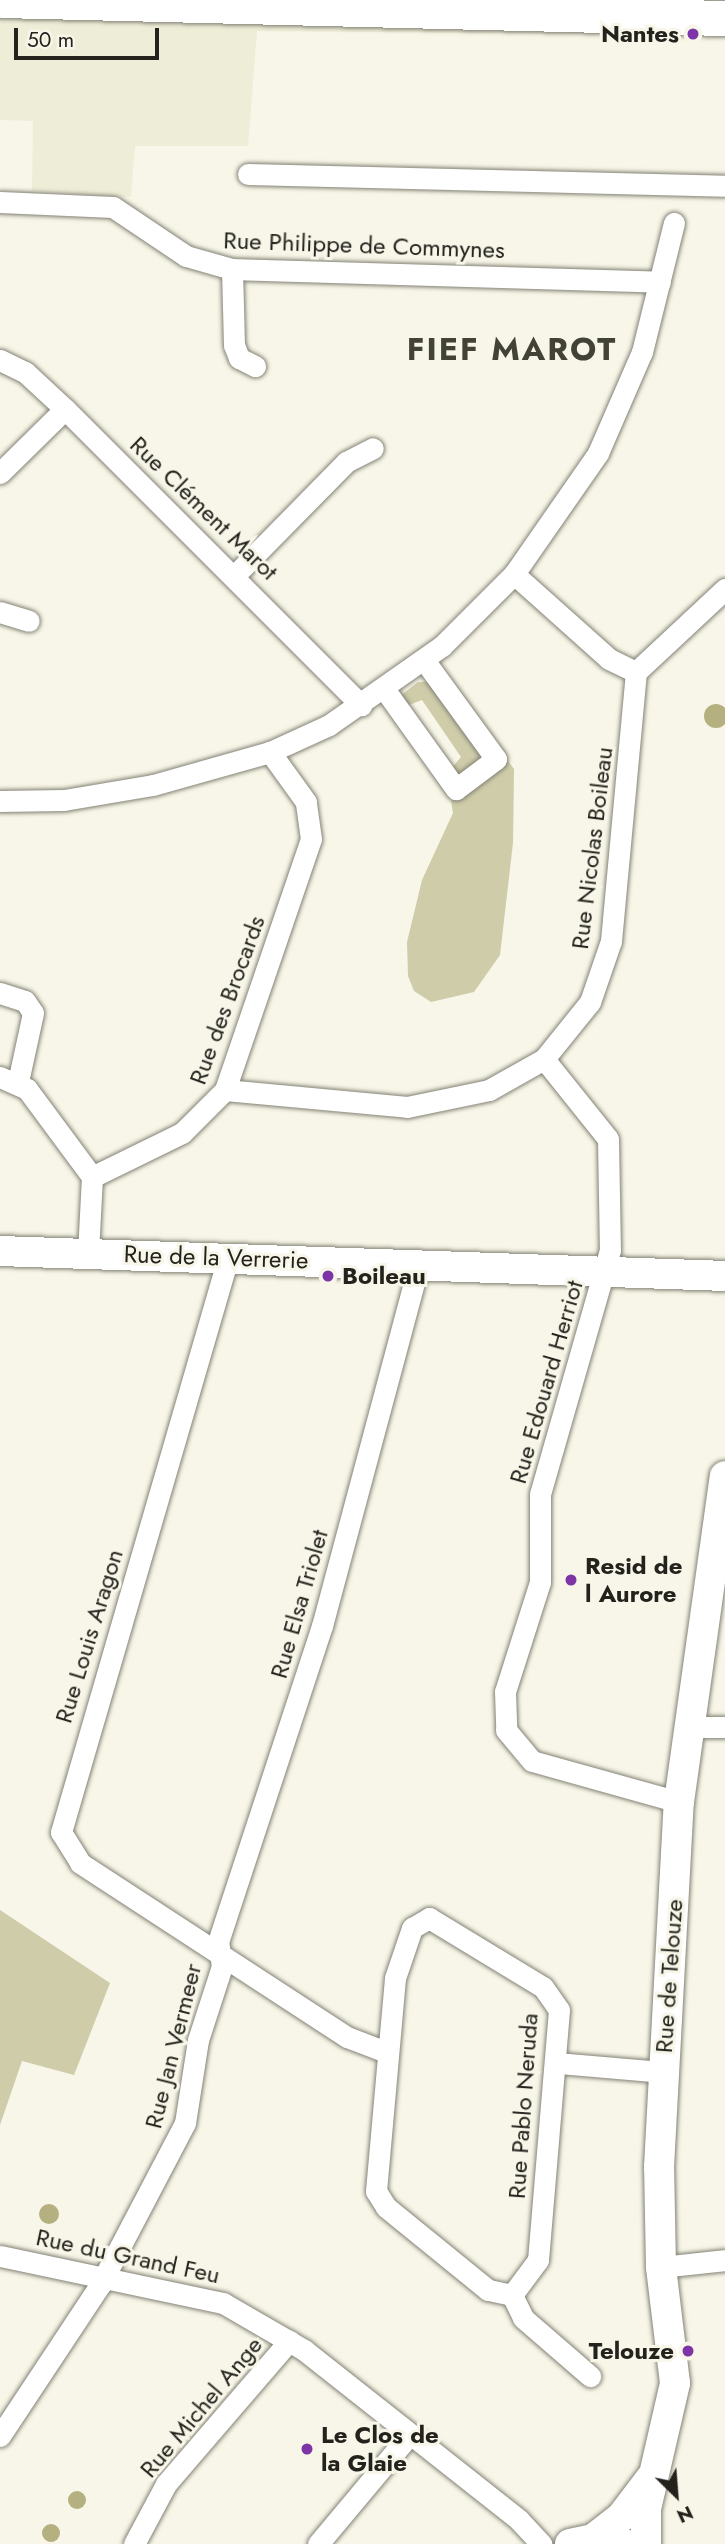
<!DOCTYPE html>
<html>
<head>
<meta charset="utf-8">
<style>
  body { margin:0 }
  #map { position:relative; width:725px; height:2544px; overflow:hidden; background:#f7f6e8; font-family:Jost,sans-serif }
  div>[style] { position:absolute }
  .built>* { inset:0; background:#eeedd7 }
  .green>* { inset:0; background:#cfccaa }
  .water>* { inset:0; background:#b5b080 }
  .round { border-radius:50% }
  .roads { filter:drop-shadow(0 0 2px #838275) drop-shadow(0 0 2px #838275) }
  .street>* { height:21px; margin:-10.5px; padding:0 10.5px; transform-origin:10.5px; border-radius:10.5px; background:#fff }
  .secondary>* { height:30px; margin:-15px; padding:0 15px; transform-origin:15px; border-radius:15px; background:#fff }
  .primary>* { height:35px; margin:-17.5px; padding:0 17.5px; transform-origin:17.5px; border-radius:17.5px; background:#fff }
  .dots>* { width:19px; height:19px; translate:-50% -50%; box-sizing:border-box; border:4px solid #f7f6e8; border-radius:50% }
  span { translate:-50% -50%; white-space:nowrap; text-align:center; line-height:1.15; -webkit-text-stroke:6px #f7f6e8; paint-order:stroke }
  .poi-label { font-size:24px; color:#23221d; font-weight:700 }
  .right { translate:-100% -50%; text-align:right }
  .left { translate:0 -50%; text-align:left }
  .street-label { font-size:24px; color:#23221d }
  .district-label { font-size:32px; color:#434236; font-weight:700; letter-spacing:2px }
  .north { position:absolute; left:641px; top:2460px; width:70px; height:70px; -webkit-text-stroke:5px #f7f6e8; paint-order:stroke; rotate:155deg; font-size:19px; font-weight:700; line-height:28px; text-align:center; color:#23221d }
  .north::after { content:''; display:block; margin:auto; width:24px; height:32px; background:#23221d; clip-path:polygon(50% 0,100% 100%,50% 72%,0 100%) }
  .scale { position:absolute; left:14px; top:28px; width:145px; height:32px; box-sizing:border-box; border:4px solid #23221d; border-top:0; padding-left:9px; font-size:21px; line-height:24px; white-space:nowrap; color:#23221d; -webkit-text-stroke:5px #f7f6e8; paint-order:stroke }
</style>
</head>
<body>
<div id="map">
  <div class="built">
    <div style="clip-path:polygon(0 0,725px 0,725px 35px,257px 31px,248px 146px,135px 146px,131px 197px,32px 191px,33px 121px,0 120px)"></div>
  </div>
  <div class="green">
    <div style="clip-path:polygon(418px 682px,430px 682px,485px 754px,459px 779px,451px 769px,461px 757px,422px 700px,409px 705px,400px 696px)"></div>
    <div style="clip-path:polygon(505px 757px,514px 769px,513px 843px,500px 955px,474px 992px,431px 1002px,414px 991px,408px 976px,407px 942px,422px 880px,453px 813px,451px 801px)"></div>
    <div style="clip-path:polygon(0 1910px,110px 1983px,74px 2075px,22px 2061px,0 2125px)"></div>
  </div>
  <div class="water">
    <div class="round" style="left:704px;top:704px;width:24px;height:24px"></div>
    <div class="round" style="left:39px;top:2204px;width:20px;height:20px"></div>
    <div class="round" style="left:68px;top:2491px;width:18px;height:18px"></div>
    <div class="round" style="left:42px;top:2524px;width:18px;height:18px"></div>
  </div>
  <div class="roads">
    <div class="street">
      <div style="left:248px;top:174px;width:477px;rotate:1.4deg"></div>
      <div style="left:0;top:202px;width:113px;rotate:2.5deg"></div>
      <div style="left:113px;top:207px;width:88px;rotate:33.9deg"></div>
      <div style="left:186px;top:256px;width:48px;rotate:15.8deg"></div>
      <div style="left:232px;top:269px;width:428px;rotate:1.7deg"></div>
      <div style="left:232px;top:269px;width:76px;rotate:88.5deg"></div>
      <div style="left:234px;top:345px;width:14px;rotate:69deg"></div>
      <div style="left:239px;top:358px;width:18px;rotate:27deg"></div>
      <div style="left:0;top:360px;width:28px;rotate:26deg"></div>
      <div style="left:25px;top:372px;width:54px;rotate:42.8deg"></div>
      <div style="left:65px;top:409px;width:419px;rotate:45deg"></div>
      <div style="left:0;top:473px;width:91px;rotate:-44.6deg"></div>
      <div style="left:236px;top:574px;width:157px;rotate:-45.5deg"></div>
      <div style="left:346px;top:462px;width:30px;rotate:-27deg"></div>
      <div style="left:514px;top:574px;width:127px;rotate:41.8deg"></div>
      <div style="left:609px;top:659px;width:30px;rotate:26deg"></div>
      <div style="left:636px;top:672px;width:122px;rotate:-43deg"></div>
      <div style="left:0;top:612px;width:30px;rotate:17deg"></div>
      <div style="left:385px;top:690px;width:122px;rotate:54.4deg"></div>
      <div style="left:456px;top:789px;width:50px;rotate:-36.9deg"></div>
      <div style="left:496px;top:759px;width:122px;rotate:-126deg"></div>
      <div style="left:0;top:801px;width:64px;rotate:-0.9deg"></div>
      <div style="left:64px;top:800px;width:90px;rotate:-9.6deg"></div>
      <div style="left:153px;top:785px;width:122px;rotate:-15.8deg"></div>
      <div style="left:270px;top:752px;width:65px;rotate:-24.6deg"></div>
      <div style="left:329px;top:725px;width:138px;rotate:-35deg"></div>
      <div style="left:442px;top:646px;width:102px;rotate:-45deg"></div>
      <div style="left:514px;top:574px;width:147px;rotate:-55.2deg"></div>
      <div style="left:598px;top:453px;width:110px;rotate:-66.5deg"></div>
      <div style="left:642px;top:352px;width:133px;rotate:-76.1deg"></div>
      <div style="left:0;top:993px;width:26px;rotate:18deg"></div>
      <div style="left:25px;top:1001px;width:14px;rotate:56deg"></div>
      <div style="left:33px;top:1013px;width:71px;rotate:102.3deg"></div>
      <div style="left:544px;top:1059px;width:102px;rotate:51.3deg"></div>
      <div style="left:608px;top:1139px;width:111px;rotate:89deg"></div>
      <div style="left:610px;top:1250px;width:254px;rotate:106deg"></div>
      <div style="left:540px;top:1494px;width:88px;rotate:90deg"></div>
      <div style="left:540px;top:1582px;width:115px;rotate:107.7deg"></div>
      <div style="left:505px;top:1692px;width:38px;rotate:88deg"></div>
      <div style="left:506px;top:1730px;width:40px;rotate:50deg"></div>
      <div style="left:532px;top:1761px;width:153px;rotate:15.6deg"></div>
      <div style="left:0;top:1077px;width:30px;rotate:24deg"></div>
      <div style="left:27px;top:1089px;width:109px;rotate:53.5deg"></div>
      <div style="left:225px;top:1090px;width:183px;rotate:5.3deg"></div>
      <div style="left:407px;top:1107px;width:84px;rotate:-11.7deg"></div>
      <div style="left:489px;top:1090px;width:63px;rotate:-29.4deg"></div>
      <div style="left:544px;top:1059px;width:73px;rotate:-51.1deg"></div>
      <div style="left:590px;top:1002px;width:65px;rotate:-71deg"></div>
      <div style="left:611px;top:941px;width:270px;rotate:-84.7deg"></div>
      <div style="left:88px;top:1253px;width:76px;rotate:-87deg"></div>
      <div style="left:92px;top:1177px;width:100px;rotate:-26.1deg"></div>
      <div style="left:182px;top:1133px;width:61px;rotate:-45deg"></div>
      <div style="left:225px;top:1090px;width:265px;rotate:-71.1deg"></div>
      <div style="left:311px;top:839px;width:37px;rotate:-98deg"></div>
      <div style="left:306px;top:802px;width:62px;rotate:-125.8deg"></div>
      <div style="left:228px;top:1258px;width:598px;rotate:106.22deg"></div>
      <div style="left:61px;top:1832px;width:36px;rotate:58deg"></div>
      <div style="left:80px;top:1863px;width:319px;rotate:33.1deg"></div>
      <div style="left:347px;top:2037px;width:42px;rotate:21deg"></div>
      <div style="left:687px;top:1727px;width:38px"></div>
      <div style="left:429px;top:1918px;width:133px;rotate:31.2deg"></div>
      <div style="left:543px;top:1987px;width:28px;rotate:55deg"></div>
      <div style="left:559px;top:2010px;width:251px;rotate:94.8deg"></div>
      <div style="left:538px;top:2260px;width:44px;rotate:126.6deg"></div>
      <div style="left:512px;top:2295px;width:25px;rotate:-168deg"></div>
      <div style="left:488px;top:2290px;width:132px;rotate:-140.9deg"></div>
      <div style="left:386px;top:2207px;width:19px;rotate:-122deg"></div>
      <div style="left:376px;top:2191px;width:214px;rotate:-84.9deg"></div>
      <div style="left:395px;top:1978px;width:53px;rotate:-71.2deg"></div>
      <div style="left:412px;top:1928px;width:20px;rotate:-30deg"></div>
      <div style="left:558px;top:2063px;width:105px;rotate:4.9deg"></div>
      <div style="left:0;top:2256px;width:228px;rotate:11.9deg"></div>
      <div style="left:223px;top:2303px;width:94px;rotate:30.1deg"></div>
      <div style="left:304px;top:2350px;width:274px;rotate:38.3deg"></div>
      <div style="left:519px;top:2520px;width:33px;rotate:47deg"></div>
      <div style="left:661px;top:2267px;width:64px;rotate:-6.2deg"></div>
      <div style="left:512px;top:2295px;width:25px;rotate:64deg"></div>
      <div style="left:523px;top:2318px;width:89px;rotate:40.9deg"></div>
      <div style="left:0;top:2436px;width:181px;rotate:-56.5deg"></div>
      <div style="left:100px;top:2285px;width:183px;rotate:-62.3deg"></div>
      <div style="left:185px;top:2123px;width:84px;rotate:-81.1deg"></div>
      <div style="left:198px;top:2040px;width:78px;rotate:-72deg"></div>
      <div style="left:222px;top:1966px;width:24px;rotate:-99deg"></div>
      <div style="left:218px;top:1942px;width:333px;rotate:-71.8deg"></div>
      <div style="left:322px;top:1626px;width:376px;rotate:-75deg"></div>
      <div style="left:134px;top:2544px;width:68px;rotate:-61.9deg"></div>
      <div style="left:166px;top:2484px;width:189px;rotate:-49.3deg"></div>
      <div style="left:318px;top:2544px;width:143px;rotate:-50.1deg"></div>
    </div>
    <div class="secondary">
      <div style="left:0;top:1251px;width:725px;rotate:1.97deg"></div>
      <div style="left:593px;top:2539px;width:37px;rotate:-38deg"></div>
      <div style="left:622px;top:2516px;width:48px;rotate:-52.7deg"></div>
      <div style="left:570px;top:2544px;width:24px;rotate:-12deg"></div>
      <div style="left:593px;top:2539px;width:32px;rotate:9deg"></div>
      <div style="left:646px;top:2544px;width:35px;rotate:-90deg"></div>
      <div style="left:646px;top:2509px;width:129px;rotate:-77deg"></div>
      <div style="left:675px;top:2383px;width:117px;rotate:-96.9deg"></div>
      <div style="left:661px;top:2267px;width:100px;rotate:-91.1deg"></div>
      <div style="left:659px;top:2167px;width:366px;rotate:-86.9deg"></div>
      <div style="left:679px;top:1802px;width:329px;rotate:-82deg"></div>
    </div>
    <div class="primary">
      <div style="left:2px;top:0;width:723px;rotate:1.43deg"></div>
    </div>
  </div>
  <div class="dots">
    <div style="left:693px;top:34px;background:#7c34a7"></div>
    <div style="left:328px;top:1276px;background:#7c34a7"></div>
    <div style="left:571px;top:1580px;background:#7c34a7"></div>
    <div style="left:688px;top:2351px;background:#7c34a7"></div>
    <div style="left:307px;top:2449px;background:#7c34a7"></div>
  </div>
  <div class="poi-label">
    <span class="right" style="left:679px;top:34px">Nantes</span>
    <span class="left" style="left:342px;top:1276px">Boileau</span>
    <span class="left" style="left:585px;top:1580px">Resid de<br>l Aurore</span>
    <span class="right" style="left:674px;top:2351px">Telouze</span>
    <span class="left" style="left:321px;top:2449px">Le Clos de<br>la Glaie</span>
  </div>
  <div class="street-label">
    <span style="left:364px;top:245px;rotate:2deg">Rue Philippe de Commynes</span>
    <span style="left:204px;top:508px;rotate:44deg">Rue Clément Marot</span>
    <span style="left:592px;top:848px;rotate:-83deg">Rue Nicolas Boileau</span>
    <span style="left:227px;top:1000px;rotate:-70deg">Rue des Brocards</span>
    <span style="left:216px;top:1257px;rotate:2deg">Rue de la Verrerie</span>
    <span style="left:546px;top:1382px;rotate:-74deg">Rue Edouard Herriot</span>
    <span style="left:299px;top:1604px;rotate:-74deg">Rue Elsa Triolet</span>
    <span style="left:89px;top:1636px;rotate:-73deg">Rue Louis Aragon</span>
    <span style="left:669px;top:1976px;rotate:-86deg">Rue de Telouze</span>
    <span style="left:173px;top:2046px;rotate:-76deg">Rue Jan Vermeer</span>
    <span style="left:523px;top:2106px;rotate:-86deg">Rue Pablo Neruda</span>
    <span style="left:128px;top:2256px;rotate:12deg">Rue du Grand Feu</span>
    <span style="left:201px;top:2407px;rotate:-50deg">Rue Michel Ange</span>
  </div>
  <div class="district-label">
    <span style="left:512px;top:349px">FIEF MAROT</span>
  </div>
  <div class="north">N</div>
  <div class="scale">50 m</div>
</div>
</body>
</html>
